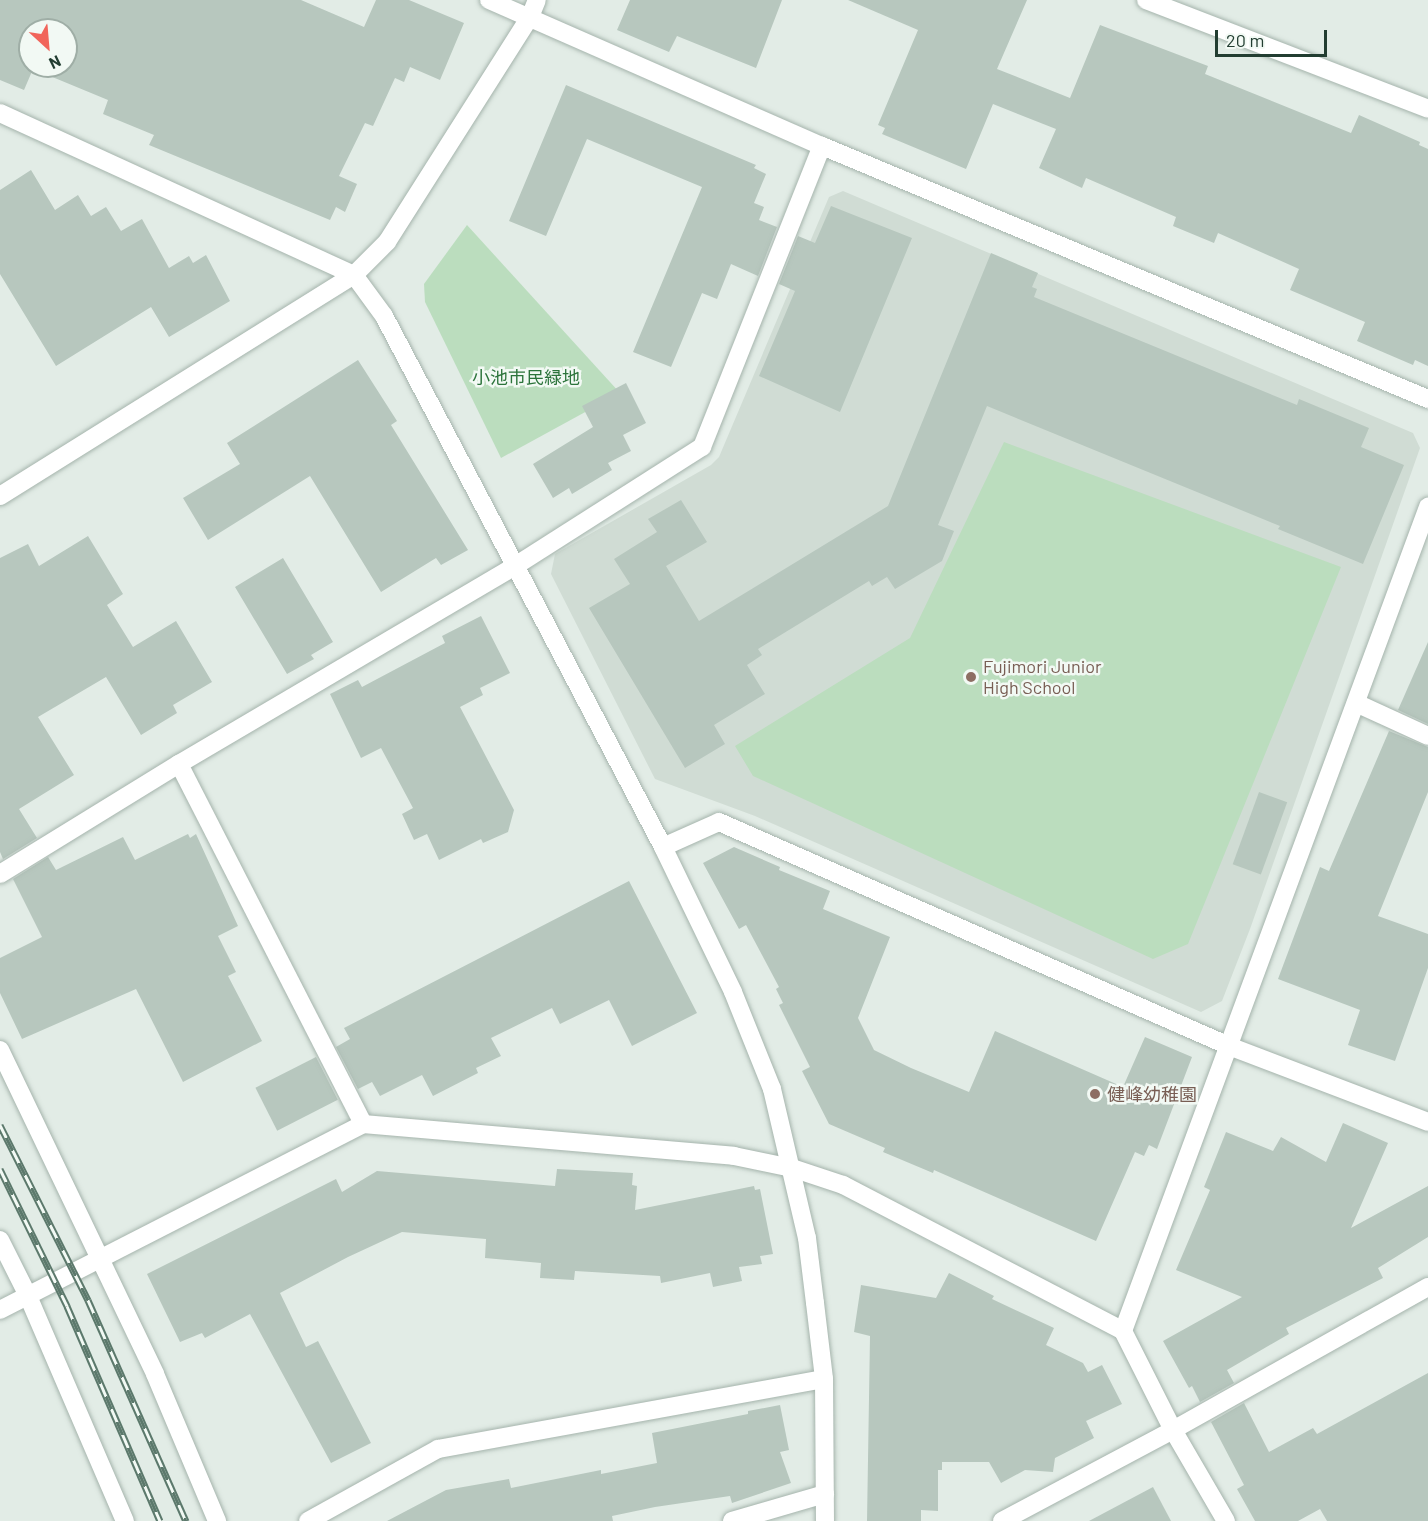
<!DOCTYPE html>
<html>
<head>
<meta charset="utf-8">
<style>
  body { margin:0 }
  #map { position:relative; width:1428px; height:1521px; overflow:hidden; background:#e2ece6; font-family:Barlow,"Noto Sans JP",sans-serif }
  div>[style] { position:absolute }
  .built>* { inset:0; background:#d0dcd4 }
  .green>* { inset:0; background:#bbddbe }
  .building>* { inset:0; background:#b7c7be; transform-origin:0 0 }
  .roads { filter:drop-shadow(0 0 2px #a5b4ac) drop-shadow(0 0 2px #a5b4ac) }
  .minor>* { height:18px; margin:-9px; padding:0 9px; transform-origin:9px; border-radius:9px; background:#fff }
  .rail>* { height:7px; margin-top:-3.5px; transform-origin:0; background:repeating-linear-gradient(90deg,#f2f9f4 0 14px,#5c796c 0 28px); box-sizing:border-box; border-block:2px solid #5c796c }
  .dots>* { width:16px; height:16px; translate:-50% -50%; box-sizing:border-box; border:3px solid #f2f9f4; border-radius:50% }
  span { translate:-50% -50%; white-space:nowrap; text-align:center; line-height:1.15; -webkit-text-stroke:5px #f2f9f4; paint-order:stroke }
  .park-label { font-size:18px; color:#2c743b }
  .education-label { font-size:18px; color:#785e54 }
  .left { translate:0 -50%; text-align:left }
  .north { position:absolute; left:18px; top:18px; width:60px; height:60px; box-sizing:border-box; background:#f2f9f4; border:2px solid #9faea6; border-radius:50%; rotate:154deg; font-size:16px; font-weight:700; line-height:24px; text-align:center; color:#223d31 }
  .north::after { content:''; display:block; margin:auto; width:21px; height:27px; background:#f1655b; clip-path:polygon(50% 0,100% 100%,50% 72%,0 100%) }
  .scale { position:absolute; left:1215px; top:30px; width:112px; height:27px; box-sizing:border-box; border:3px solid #223d31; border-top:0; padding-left:8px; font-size:18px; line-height:21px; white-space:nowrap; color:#223d31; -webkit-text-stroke:4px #f2f9f4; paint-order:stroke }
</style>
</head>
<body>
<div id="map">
  <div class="built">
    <div style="clip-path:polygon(843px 191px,1413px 433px,1420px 448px,1250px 929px,1222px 1001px,1201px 1012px,755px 816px,655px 779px,551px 574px,555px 554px,711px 465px,719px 457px,829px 197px)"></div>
  </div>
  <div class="green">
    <div style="clip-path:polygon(467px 225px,620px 393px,501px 458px,425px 302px,424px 284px)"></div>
    <div style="clip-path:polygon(1004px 442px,1341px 567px,1188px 944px,1153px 959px,753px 776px,735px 746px,910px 638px)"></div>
  </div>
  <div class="building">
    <div style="clip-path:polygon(evenodd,0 0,301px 0,364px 27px,376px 0,409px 0,464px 23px,440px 80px,410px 67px,404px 82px,395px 78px,373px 126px,365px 123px,339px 176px,357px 184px,345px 212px,336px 207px,330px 220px,149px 145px,154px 135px,103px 114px,108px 100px,33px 69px,24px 90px,0 80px,0 0,30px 30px,66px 30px,66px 66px,30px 66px,30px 30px)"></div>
    <div style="clip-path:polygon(630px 0,782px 0,756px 68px,677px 36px,669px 52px,617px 30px)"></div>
    <div style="clip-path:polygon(848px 0,1027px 0,997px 69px,1070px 98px,1100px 25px,1208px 66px,1205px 74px,1351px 133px,1359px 115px,1420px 142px,1419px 145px,1428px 149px,1428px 366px,1415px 360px,1413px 365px,1357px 341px,1365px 322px,1290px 290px,1299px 269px,1218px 233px,1214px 243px,1173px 226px,1176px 217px,1086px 178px,1082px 188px,1039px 168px,1056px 129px,993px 104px,966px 169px,882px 134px,885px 128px,878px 125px,918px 30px)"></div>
    <div style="clip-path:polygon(566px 85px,756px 165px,754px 168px,766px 174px,754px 203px,764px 207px,759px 220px,777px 227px,758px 276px,731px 264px,717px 299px,702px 293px,671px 367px,633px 352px,702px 187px,587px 139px,546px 236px,509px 221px)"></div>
    <div style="clip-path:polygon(31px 170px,55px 210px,78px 195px,91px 216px,106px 207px,121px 231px,142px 219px,169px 268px,189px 256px,193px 263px,206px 255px,230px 301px,169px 337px,151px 307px,56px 366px,0 274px,0 190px)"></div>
    <div style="clip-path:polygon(831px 206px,912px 238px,840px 412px,759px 376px,795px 291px,779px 284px,798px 236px,815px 243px)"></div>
    <div style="clip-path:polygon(991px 253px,1038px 273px,1032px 287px,1037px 289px,1034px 297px,1297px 405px,1299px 399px,1369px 428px,1361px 447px,1404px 465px,1363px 564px,1278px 529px,1280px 526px,987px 406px,938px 525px,954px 531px,942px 561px,895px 589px,887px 577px,872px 586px,869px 581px,758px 649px,762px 655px,747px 665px,765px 694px,714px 725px,725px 744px,685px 768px,589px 608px,630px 584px,614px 559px,657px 532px,648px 519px,681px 500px,707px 542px,666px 566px,699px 621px,888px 506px)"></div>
    <div style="clip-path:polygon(358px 360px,397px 421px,391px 425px,468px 550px,441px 565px,436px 558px,381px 592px,310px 476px,208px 540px,183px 498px,240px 464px,227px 443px)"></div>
    <div style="clip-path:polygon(626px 383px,646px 423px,623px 435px,631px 451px,608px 463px,612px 470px,572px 494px,569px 488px,553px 498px,533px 464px,593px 427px,582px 406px)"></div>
    <div style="clip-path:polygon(88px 536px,123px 594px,107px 605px,133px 647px,176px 621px,212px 682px,173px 705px,177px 713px,141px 735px,106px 677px,38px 717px,74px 775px,19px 809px,37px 838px,3px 859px,0 852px,0 558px,28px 544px,39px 566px)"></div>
    <div style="clip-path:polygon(283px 558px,333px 642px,311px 655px,314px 659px,287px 674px,235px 587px)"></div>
    <div style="clip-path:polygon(481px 616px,510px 673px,480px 688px,483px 695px,460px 707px,514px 810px,508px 832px,483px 843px,481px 839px,439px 860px,427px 834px,414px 840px,402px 814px,413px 808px,381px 748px,361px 758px,330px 694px,358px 680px,362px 687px,445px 643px,442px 636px)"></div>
    <div style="clip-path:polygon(1428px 642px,1428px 724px,1398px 710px)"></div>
    <div style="clip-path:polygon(1389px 731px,1428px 747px,1428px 792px,1378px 916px,1428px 934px,1428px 968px,1395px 1061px,1348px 1045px,1360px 1010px,1278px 979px,1320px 867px,1329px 871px)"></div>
    <div style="left:1259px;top:792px;width:30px;height:77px;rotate:20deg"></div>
    <div style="clip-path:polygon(188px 834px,190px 838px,196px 834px,238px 926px,218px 936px,236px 972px,228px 976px,262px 1041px,183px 1082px,136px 989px,22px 1039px,0 993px,0 958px,42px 937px,13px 879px,48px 857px,56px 870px,123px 837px,135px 860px)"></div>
    <div style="clip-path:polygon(734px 847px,780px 867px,779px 870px,830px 891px,823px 909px,890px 937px,858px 1018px,874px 1050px,911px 1068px,969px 1092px,995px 1031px,1123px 1087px,1145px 1037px,1192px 1057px,1157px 1149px,1149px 1145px,1144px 1156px,1135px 1152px,1096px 1241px,934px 1170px,933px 1173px,883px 1152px,885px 1148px,829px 1124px,802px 1071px,810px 1067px,779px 1005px,783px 1003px,776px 989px,779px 987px,746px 925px,739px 929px,703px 863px)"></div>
    <div style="clip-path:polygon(629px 881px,697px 1013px,632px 1046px,609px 1000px,560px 1024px,552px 1008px,491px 1038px,501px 1056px,476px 1068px,478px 1073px,433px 1096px,422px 1075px,380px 1096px,372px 1082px,358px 1089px,336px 1047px,350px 1039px,344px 1028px)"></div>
    <div style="left:316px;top:1057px;width:48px;height:68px;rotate:63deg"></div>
    <div style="clip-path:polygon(1343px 1123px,1388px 1143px,1351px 1228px,1428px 1186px,1428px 1237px,1378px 1268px,1383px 1278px,1286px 1328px,1289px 1334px,1227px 1370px,1234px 1383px,1200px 1402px,1192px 1386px,1189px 1388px,1163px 1341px,1242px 1297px,1176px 1270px,1210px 1190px,1204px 1187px,1226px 1132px,1273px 1151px,1281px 1137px,1326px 1162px)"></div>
    <div style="clip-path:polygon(557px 1169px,633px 1173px,632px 1185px,637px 1186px,635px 1210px,754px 1186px,755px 1190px,760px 1189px,773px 1254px,760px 1256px,762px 1264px,739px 1267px,742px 1281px,713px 1287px,710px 1273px,661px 1283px,660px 1276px,575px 1271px,574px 1280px,540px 1278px,541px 1263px,485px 1258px,486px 1239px,402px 1232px,348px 1257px,280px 1293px,306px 1347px,318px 1341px,371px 1443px,331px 1463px,250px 1314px,205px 1338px,202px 1333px,180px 1342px,147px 1274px,336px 1179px,342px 1192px,377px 1171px,555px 1186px)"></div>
    <div style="clip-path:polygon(949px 1273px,994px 1296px,992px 1299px,1054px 1328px,1046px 1345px,1083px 1363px,1088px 1372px,1102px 1365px,1122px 1404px,1086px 1421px,1094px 1438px,1055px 1458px,1053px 1472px,1025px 1470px,1001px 1483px,989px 1462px,942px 1462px,942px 1470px,938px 1470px,938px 1511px,921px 1510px,921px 1521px,867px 1521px,870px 1336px,854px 1332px,861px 1285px,936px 1298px)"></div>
    <div style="clip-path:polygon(1428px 1373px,1428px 1521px,1327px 1521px,1320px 1509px,1298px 1521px,1255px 1521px,1237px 1489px,1244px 1485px,1211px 1422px,1244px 1403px,1269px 1452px,1313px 1428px,1317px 1434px)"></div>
    <div style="clip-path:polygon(780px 1405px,789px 1450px,780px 1452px,791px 1483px,732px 1503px,730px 1496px,655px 1507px,612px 1516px,613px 1521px,387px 1521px,446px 1490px,509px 1479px,511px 1488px,601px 1470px,601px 1474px,657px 1463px,652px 1433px,748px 1414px,748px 1411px)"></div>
    <div style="clip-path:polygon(1153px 1487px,1171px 1521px,1089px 1521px)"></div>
  </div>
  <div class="roads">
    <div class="minor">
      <div style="left:489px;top:0;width:364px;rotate:23.7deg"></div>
      <div style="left:822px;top:146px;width:657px;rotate:22.66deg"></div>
      <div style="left:1146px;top:0;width:302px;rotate:21.1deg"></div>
      <div style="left:0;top:113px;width:389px;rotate:24.6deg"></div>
      <div style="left:354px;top:275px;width:51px;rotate:53.8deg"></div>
      <div style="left:384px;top:316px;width:600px;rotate:62.28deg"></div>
      <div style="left:663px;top:847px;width:161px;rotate:64.2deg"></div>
      <div style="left:733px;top:992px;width:105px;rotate:68.1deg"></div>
      <div style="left:772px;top:1089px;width:153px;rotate:76.8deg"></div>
      <div style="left:807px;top:1238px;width:65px;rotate:83deg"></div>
      <div style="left:815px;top:1303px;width:77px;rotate:83.2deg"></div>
      <div style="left:824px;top:1379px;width:142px;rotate:89.6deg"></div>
      <div style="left:0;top:496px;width:417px;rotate:-32deg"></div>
      <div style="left:354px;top:275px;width:47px;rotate:-45deg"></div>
      <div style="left:387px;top:242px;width:267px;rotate:-57.6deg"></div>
      <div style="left:530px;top:17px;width:18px;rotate:-68deg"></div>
      <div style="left:1356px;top:703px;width:79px;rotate:24.6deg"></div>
      <div style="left:179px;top:764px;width:404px;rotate:62.9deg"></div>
      <div style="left:663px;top:847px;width:61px;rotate:-24.1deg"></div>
      <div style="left:719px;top:822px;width:557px;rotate:23.71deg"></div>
      <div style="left:1229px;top:1046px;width:213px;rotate:20.9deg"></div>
      <div style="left:0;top:874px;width:210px;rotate:-31.6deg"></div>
      <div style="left:179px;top:764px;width:390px;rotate:-30.5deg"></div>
      <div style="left:515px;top:566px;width:222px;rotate:-32.5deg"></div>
      <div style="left:702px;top:447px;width:324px;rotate:-68.3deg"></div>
      <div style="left:0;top:1050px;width:359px;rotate:64.4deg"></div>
      <div style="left:155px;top:1374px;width:160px;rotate:67.1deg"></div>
      <div style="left:0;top:1240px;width:63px;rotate:63.4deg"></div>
      <div style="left:28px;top:1296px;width:245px;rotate:66.7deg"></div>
      <div style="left:0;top:1310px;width:408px;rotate:-27.1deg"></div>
      <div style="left:363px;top:1124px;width:372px;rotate:4.9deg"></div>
      <div style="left:734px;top:1156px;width:59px;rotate:11.7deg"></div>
      <div style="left:792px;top:1168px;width:54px;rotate:18.4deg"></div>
      <div style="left:843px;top:1185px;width:316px;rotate:27.5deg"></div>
      <div style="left:1123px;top:1331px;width:111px;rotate:63.2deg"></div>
      <div style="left:1173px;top:1430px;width:105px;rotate:59.8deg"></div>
      <div style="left:1123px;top:1331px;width:879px;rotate:-69.69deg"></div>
      <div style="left:308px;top:1521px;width:149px;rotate:-29deg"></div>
      <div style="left:438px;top:1449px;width:392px;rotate:-10.3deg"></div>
      <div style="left:732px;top:1521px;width:97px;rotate:-16.2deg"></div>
      <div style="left:1002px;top:1521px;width:194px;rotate:-28deg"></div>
      <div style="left:1173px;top:1430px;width:292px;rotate:-29.3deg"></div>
    </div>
  </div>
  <div class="rail">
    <div style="left:0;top:1125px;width:196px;rotate:63.3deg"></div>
    <div style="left:88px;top:1300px;width:242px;rotate:66.1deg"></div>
    <div style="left:0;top:1169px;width:153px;rotate:63.9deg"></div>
    <div style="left:67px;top:1306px;width:234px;rotate:66.6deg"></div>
  </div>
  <div class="dots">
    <div style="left:971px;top:677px;background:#8d6e63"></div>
    <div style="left:1095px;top:1094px;background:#8d6e63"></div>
  </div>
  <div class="park-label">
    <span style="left:526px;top:377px">小池市民緑地</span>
  </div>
  <div class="education-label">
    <span class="left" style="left:983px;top:677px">Fujimori Junior<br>High School</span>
    <span class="left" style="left:1107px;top:1094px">健峰幼稚園</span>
  </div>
  <div class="north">N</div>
  <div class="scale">20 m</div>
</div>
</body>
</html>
